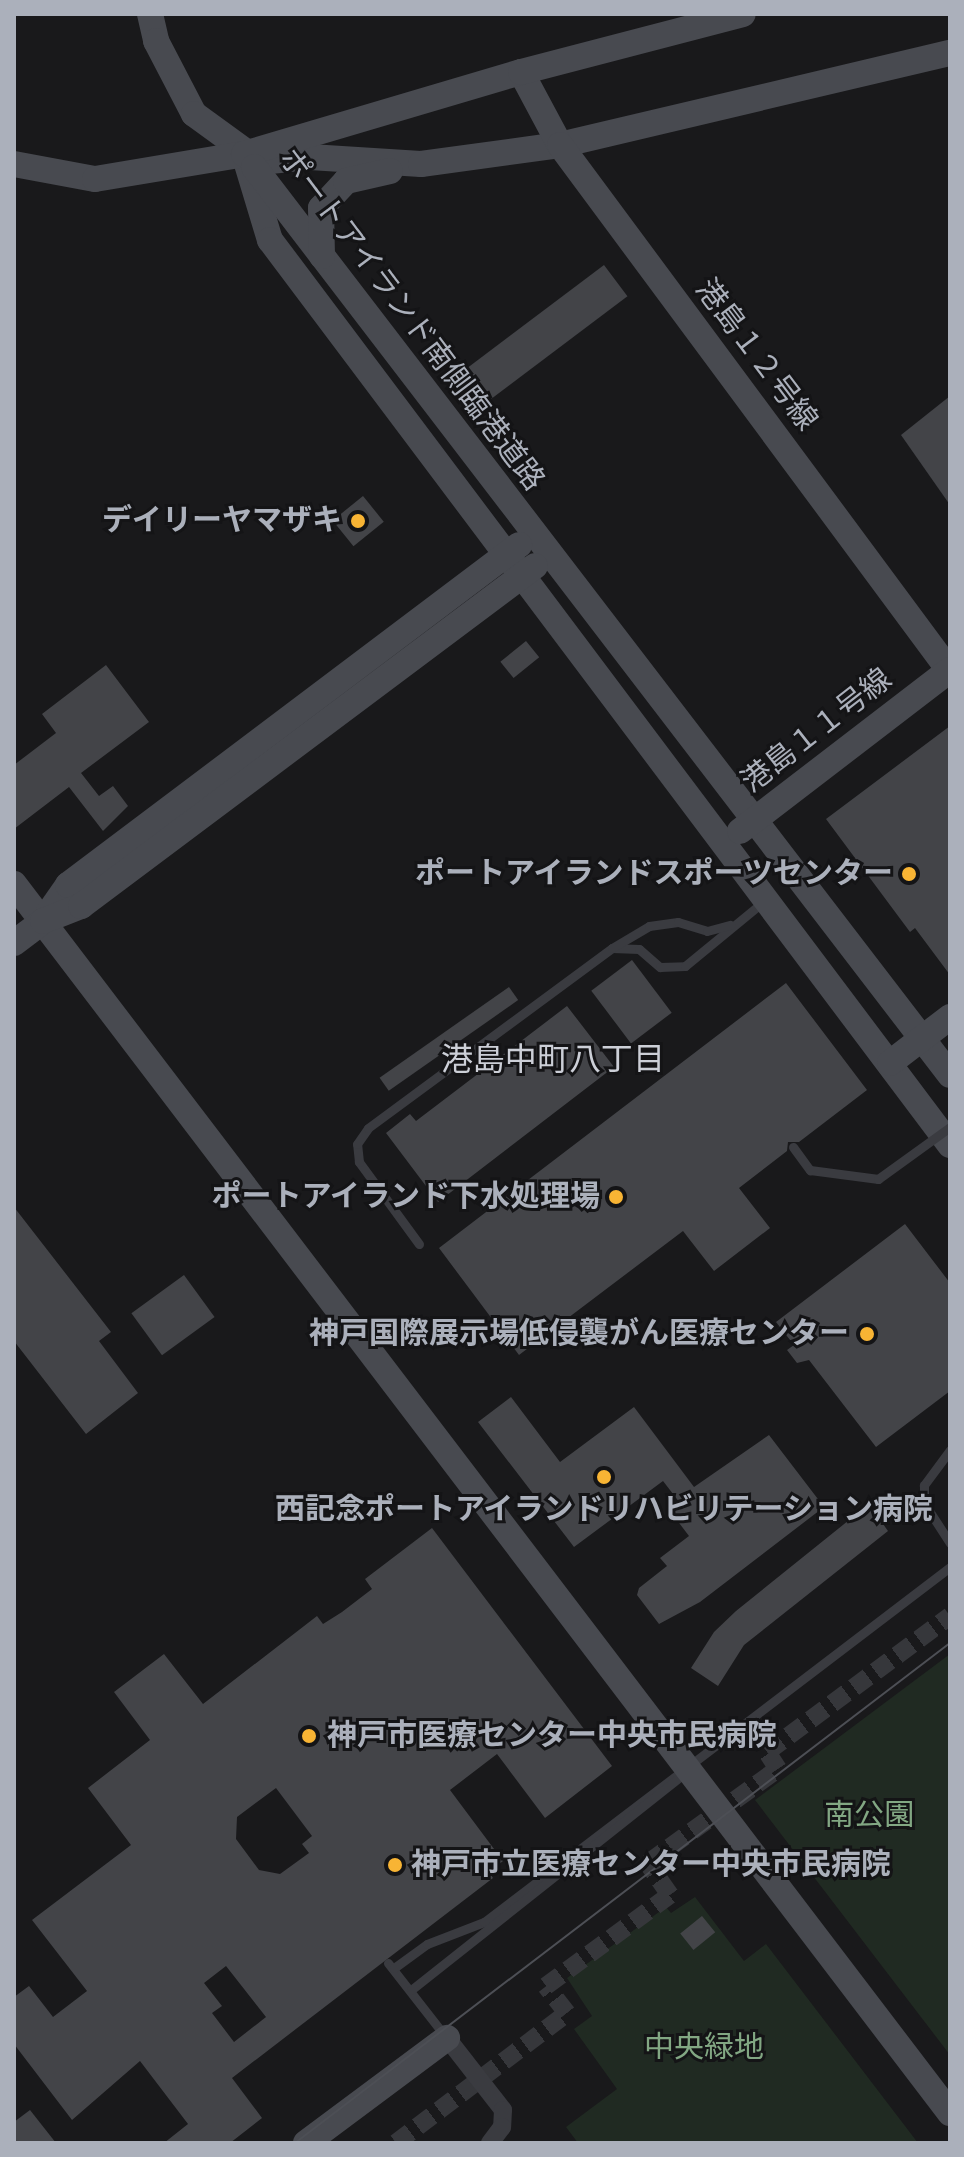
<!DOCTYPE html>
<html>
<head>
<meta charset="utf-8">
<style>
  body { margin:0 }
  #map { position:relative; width:964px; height:2157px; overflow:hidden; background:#19191b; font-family:"Sofia Sans Condensed","Noto Sans JP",sans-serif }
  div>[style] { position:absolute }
  .green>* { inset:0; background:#202a22 }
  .building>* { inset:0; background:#434448; transform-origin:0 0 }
  .street-tunnel>* { height:18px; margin-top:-9px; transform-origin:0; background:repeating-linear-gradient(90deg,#36373b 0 18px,transparent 0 27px) }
  .lane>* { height:9px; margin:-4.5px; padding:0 4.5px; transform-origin:4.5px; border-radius:4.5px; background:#3a3b40 }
  .street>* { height:18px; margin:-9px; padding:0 9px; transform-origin:9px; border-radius:9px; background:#3a3b40 }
  .secondary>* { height:26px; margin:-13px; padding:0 13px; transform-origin:13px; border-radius:13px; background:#484a50 }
  .tram>* { height:2px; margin:-1px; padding:0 1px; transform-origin:1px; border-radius:1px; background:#4d4f55 }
  .lane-bridge>* { height:9px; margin:-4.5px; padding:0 4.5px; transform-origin:4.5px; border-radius:4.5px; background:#3a3b40 }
  .dots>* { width:22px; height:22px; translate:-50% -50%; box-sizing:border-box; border:4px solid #141416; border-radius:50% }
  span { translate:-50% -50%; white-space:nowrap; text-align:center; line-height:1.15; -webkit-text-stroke:6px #141416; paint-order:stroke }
  .street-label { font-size:30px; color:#abb0bb }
  .poi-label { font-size:30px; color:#abb0bb; font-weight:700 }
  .right { translate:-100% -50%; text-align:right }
  .left { translate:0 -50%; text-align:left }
  .park-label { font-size:30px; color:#82a783 }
  .neighbourhood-label { font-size:32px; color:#cccfd7 }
  .frame { position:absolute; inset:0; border:16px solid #abb0bb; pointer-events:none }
</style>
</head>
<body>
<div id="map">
  <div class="green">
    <div style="clip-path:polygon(950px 1654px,950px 2055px,755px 1800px)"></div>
    <div style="clip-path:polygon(695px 1897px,744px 1961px,766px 1944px,918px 2143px,578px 2143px,566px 2127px,617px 2089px,574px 2029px,592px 2016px,567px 1978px,666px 1907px,671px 1913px)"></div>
  </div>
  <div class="building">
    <div style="left:604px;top:265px;width:39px;height:182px;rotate:53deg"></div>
    <div style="clip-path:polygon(950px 396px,950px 505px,901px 435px)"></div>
    <div style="left:363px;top:496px;width:33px;height:39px;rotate:51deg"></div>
    <div style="left:526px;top:641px;width:21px;height:33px;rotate:51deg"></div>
    <div style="clip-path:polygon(106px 665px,149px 722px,81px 773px,99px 796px,113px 786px,128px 806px,103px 831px,69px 787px,14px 829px,14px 765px,56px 733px,42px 714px)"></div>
    <div style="clip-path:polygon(950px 726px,950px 975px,915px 928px,910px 932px,826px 819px)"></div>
    <div style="left:632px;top:960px;width:66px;height:51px;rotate:53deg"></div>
    <div style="clip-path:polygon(786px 983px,867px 1090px,799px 1142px,788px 1142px,787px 1151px,739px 1188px,770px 1228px,714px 1271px,683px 1231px,519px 1355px,439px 1248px)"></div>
    <div style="left:509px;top:987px;width:16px;height:158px;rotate:55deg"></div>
    <div style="clip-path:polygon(567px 1006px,614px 1067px,438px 1202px,386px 1133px,410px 1114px,416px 1121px)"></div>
    <div style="clip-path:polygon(14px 1207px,111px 1332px,99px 1341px,138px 1393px,86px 1434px,14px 1341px)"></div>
    <div style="clip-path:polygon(905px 1224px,950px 1283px,950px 1391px,876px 1447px,809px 1360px,797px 1363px,787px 1350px,794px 1345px,776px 1322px)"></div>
    <div style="left:184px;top:1275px;width:52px;height:65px;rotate:54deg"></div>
    <div style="clip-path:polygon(511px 1397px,560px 1462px,634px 1407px,694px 1487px,769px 1435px,824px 1507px,700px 1602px,659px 1624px,637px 1595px,639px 1588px,667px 1566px,660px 1558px,689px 1536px,670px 1511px,680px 1503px,663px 1481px,574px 1547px,478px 1422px)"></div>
    <div style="clip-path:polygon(869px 1504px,888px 1531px,744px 1645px,718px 1686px,691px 1668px,714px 1632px,736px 1611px)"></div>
    <div style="clip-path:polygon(evenodd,432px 1528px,612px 1766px,545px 1818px,497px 1754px,450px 1790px,503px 1861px,489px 1872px,493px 1878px,232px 2078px,262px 2118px,230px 2143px,164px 2143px,188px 2124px,140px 2061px,72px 2120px,14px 2044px,14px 1997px,29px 1986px,53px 2017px,87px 1991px,32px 1920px,131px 1845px,88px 1788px,150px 1740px,114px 1692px,164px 1654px,203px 1704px,317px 1616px,323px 1624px,342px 1612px,372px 1589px,365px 1579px,432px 1528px,276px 1788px,312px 1836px,302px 1844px,309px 1853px,280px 1874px,259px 1870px,236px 1839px,237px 1817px,276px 1788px,432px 1528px,226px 1966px,266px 2017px,234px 2042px,212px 2013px,222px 2006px,204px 1983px,226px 1966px)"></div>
    <div style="left:702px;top:1916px;width:21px;height:28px;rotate:51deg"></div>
    <div style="clip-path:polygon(30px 2110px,56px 2143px,14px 2143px,14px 2122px)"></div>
  </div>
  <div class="street-tunnel">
    <div style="left:396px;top:2143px;width:215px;rotate:-37.2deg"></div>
    <div style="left:567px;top:2013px;width:34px;rotate:-128deg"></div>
    <div style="left:546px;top:1986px;width:154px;rotate:-36.3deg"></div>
    <div style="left:670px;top:1895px;width:39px;rotate:-125deg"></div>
    <div style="left:648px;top:1863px;width:160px;rotate:-35.9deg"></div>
    <div style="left:778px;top:1769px;width:20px;rotate:-123deg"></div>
    <div style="left:767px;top:1752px;width:228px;rotate:-36.6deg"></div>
  </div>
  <div class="lane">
    <div style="left:612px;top:948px;width:27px;rotate:2deg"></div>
    <div style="left:639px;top:949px;width:28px;rotate:41deg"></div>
    <div style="left:660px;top:967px;width:25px;rotate:-2deg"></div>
    <div style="left:685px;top:966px;width:101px;rotate:-39.4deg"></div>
    <div style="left:419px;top:1244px;width:102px;rotate:-126.2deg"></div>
    <div style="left:359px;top:1162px;width:18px;rotate:-96deg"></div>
    <div style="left:357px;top:1144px;width:19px;rotate:-55deg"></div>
    <div style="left:368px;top:1128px;width:303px;rotate:-36.4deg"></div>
    <div style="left:612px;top:948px;width:43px;rotate:-30.7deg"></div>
    <div style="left:649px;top:926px;width:29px;rotate:-8deg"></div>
    <div style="left:678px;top:922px;width:30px;rotate:17deg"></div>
    <div style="left:707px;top:931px;width:24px;rotate:-15deg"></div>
    <div style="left:950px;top:1450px;width:44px;rotate:126.6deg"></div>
    <div style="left:924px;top:1485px;width:18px;rotate:90deg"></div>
    <div style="left:924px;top:1503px;width:48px;rotate:57deg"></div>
    <div style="left:388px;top:1963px;width:93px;rotate:52deg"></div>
    <div style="left:394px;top:1968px;width:41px;rotate:-36deg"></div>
    <div style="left:427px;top:1944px;width:61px;rotate:-21.1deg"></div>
    <div style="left:484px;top:1922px;width:586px;rotate:-37.3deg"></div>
    <div style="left:411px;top:1990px;width:343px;rotate:-38.4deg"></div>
  </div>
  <div class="street">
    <div style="left:447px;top:2038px;width:91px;rotate:52.1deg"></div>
    <div style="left:503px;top:2110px;width:17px;rotate:93deg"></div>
    <div style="left:502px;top:2127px;width:20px;rotate:127deg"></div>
  </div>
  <div class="secondary">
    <div style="left:150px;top:14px;width:28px;rotate:77deg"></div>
    <div style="left:156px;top:41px;width:82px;rotate:62.5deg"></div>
    <div style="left:194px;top:114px;width:82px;rotate:36deg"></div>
    <div style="left:260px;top:162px;width:50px;rotate:-5.7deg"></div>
    <div style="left:310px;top:157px;width:111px;rotate:3.6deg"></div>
    <div style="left:421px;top:164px;width:140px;rotate:-7.8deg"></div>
    <div style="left:560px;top:145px;width:401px;rotate:-13.3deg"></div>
    <div style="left:521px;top:72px;width:83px;rotate:61.9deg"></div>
    <div style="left:560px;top:145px;width:653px;rotate:53.46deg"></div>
    <div style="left:244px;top:154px;width:90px;rotate:73.2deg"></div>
    <div style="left:270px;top:240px;width:1132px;rotate:53.08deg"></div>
    <div style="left:14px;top:164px;width:82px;rotate:10.5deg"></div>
    <div style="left:95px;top:179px;width:151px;rotate:-9.5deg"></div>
    <div style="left:244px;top:154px;width:289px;rotate:-16.5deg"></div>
    <div style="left:521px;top:72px;width:229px;rotate:-14.6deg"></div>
    <div style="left:254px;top:167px;width:1144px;rotate:52.53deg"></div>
    <div style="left:322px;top:256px;width:48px;rotate:-91.2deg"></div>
    <div style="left:321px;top:208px;width:37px;rotate:-47deg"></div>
    <div style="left:346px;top:181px;width:45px;rotate:-12.8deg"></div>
    <div style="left:740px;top:831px;width:265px;rotate:-37.5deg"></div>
    <div style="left:14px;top:884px;width:1545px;rotate:52.71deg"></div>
    <div style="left:43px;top:921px;width:44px;rotate:-55.2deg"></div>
    <div style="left:68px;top:885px;width:565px;rotate:-37.01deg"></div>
    <div style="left:14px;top:943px;width:36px;rotate:-37deg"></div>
    <div style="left:43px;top:921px;width:41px;rotate:-21.5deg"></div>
    <div style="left:81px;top:906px;width:567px;rotate:-36.83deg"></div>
    <div style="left:890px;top:1063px;width:76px;rotate:-37.5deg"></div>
    <div style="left:306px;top:2143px;width:176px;rotate:-36.7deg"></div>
  </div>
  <div class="tram">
    <div style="left:295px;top:2143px;width:824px;rotate:-37.36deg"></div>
  </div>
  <div class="lane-bridge">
    <div style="left:793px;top:1147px;width:29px;rotate:54deg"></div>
    <div style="left:810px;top:1170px;width:69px;rotate:7.5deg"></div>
    <div style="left:878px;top:1179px;width:89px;rotate:-35.8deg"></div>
  </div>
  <div class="dots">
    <div style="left:358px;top:521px;background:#f8b434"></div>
    <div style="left:909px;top:874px;background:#f8b434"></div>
    <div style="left:616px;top:1197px;background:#f8b434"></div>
    <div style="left:867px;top:1334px;background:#f8b434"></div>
    <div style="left:604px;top:1477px;background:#f8b434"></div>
    <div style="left:309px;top:1736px;background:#f8b434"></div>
    <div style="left:395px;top:1865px;background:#f8b434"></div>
  </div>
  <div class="street-label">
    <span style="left:411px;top:320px;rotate:53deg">ポートアイランド南側臨港道路</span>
    <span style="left:756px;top:355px;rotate:53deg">港島１２号線</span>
    <span style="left:817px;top:731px;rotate:-38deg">港島１１号線</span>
  </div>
  <div class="poi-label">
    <span class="right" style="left:342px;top:521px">デイリーヤマザキ</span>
    <span class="right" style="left:893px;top:874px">ポートアイランドスポーツセンター</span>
    <span class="right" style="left:600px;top:1197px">ポートアイランド下水処理場</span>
    <span class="right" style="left:849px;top:1334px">神戸国際展示場低侵襲がん医療センター</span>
    <span style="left:604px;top:1510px">西記念ポートアイランドリハビリテーション病院</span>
    <span class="left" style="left:327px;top:1736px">神戸市医療センター中央市民病院</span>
    <span class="left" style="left:411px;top:1865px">神戸市立医療センター中央市民病院</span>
  </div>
  <div class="park-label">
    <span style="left:869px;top:1816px">南公園</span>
    <span style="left:704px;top:2048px">中央緑地</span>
  </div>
  <div class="neighbourhood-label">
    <span style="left:553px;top:1061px">港島中町八丁目</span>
  </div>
  <div class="frame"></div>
</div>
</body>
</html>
